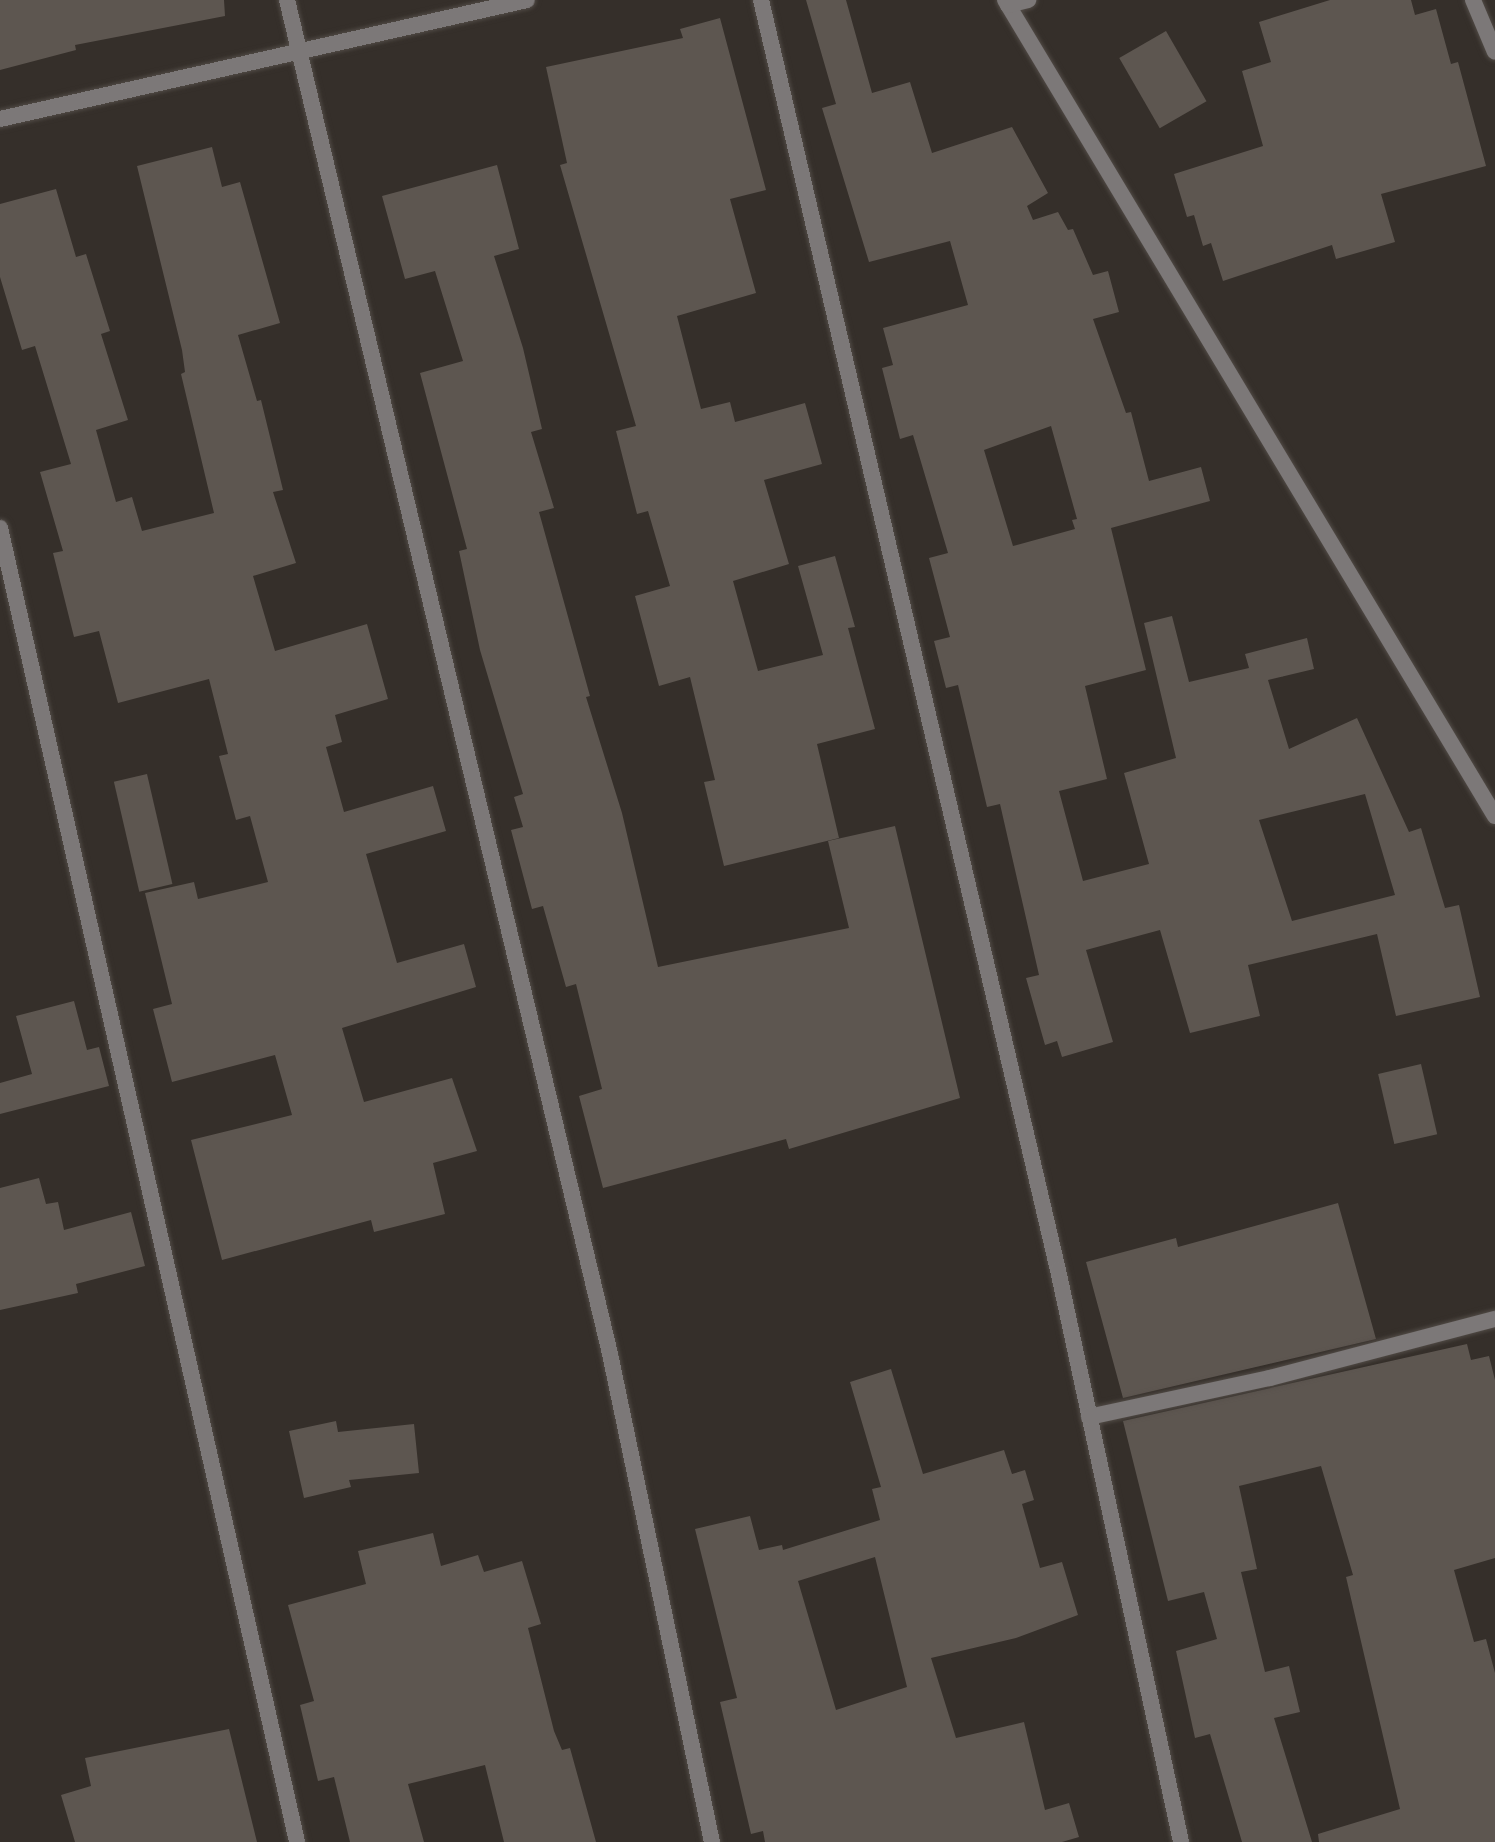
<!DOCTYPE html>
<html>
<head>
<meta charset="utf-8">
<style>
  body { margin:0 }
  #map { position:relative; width:1495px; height:1842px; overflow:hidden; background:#352f2a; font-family:"IBM Plex Sans",sans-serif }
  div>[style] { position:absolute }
  .building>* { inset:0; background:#5d5650; transform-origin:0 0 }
  .roads { filter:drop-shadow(0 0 2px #514b46) drop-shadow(0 0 2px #514b46) }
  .minor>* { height:16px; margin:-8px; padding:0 8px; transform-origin:8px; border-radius:8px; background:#7c7878 }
  .tertiary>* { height:16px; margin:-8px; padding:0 8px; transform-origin:8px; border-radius:8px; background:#7c7878 }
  span { translate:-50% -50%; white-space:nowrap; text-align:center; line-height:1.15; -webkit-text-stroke:6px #1a1715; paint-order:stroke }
</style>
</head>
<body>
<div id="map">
  <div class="building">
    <div style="clip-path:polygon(0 0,224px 0,225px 16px,75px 45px,76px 50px,0 70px)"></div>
    <div style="clip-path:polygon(evenodd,806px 0,846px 0,872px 93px,910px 82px,932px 153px,1012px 127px,1048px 193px,1027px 206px,1033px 220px,1058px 212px,1068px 230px,1073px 229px,1093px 275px,1108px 271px,1119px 312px,1093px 319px,1126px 413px,1131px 412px,1149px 481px,1201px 467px,1210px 501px,1111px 528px,1146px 670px,1085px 686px,1107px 779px,1059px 791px,1083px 881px,1149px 864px,1124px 773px,1176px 758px,1144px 623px,1172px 616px,1189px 682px,1249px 668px,1245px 654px,1307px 638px,1314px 669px,1268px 680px,1289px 749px,1357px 718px,1409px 832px,1421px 828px,1445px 908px,1459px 905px,1480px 997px,1396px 1016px,1377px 934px,1248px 965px,1260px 1016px,1190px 1033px,1160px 930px,1086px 950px,1113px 1042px,1062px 1057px,1057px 1041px,1045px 1045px,1026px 978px,1039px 975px,1000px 804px,987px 807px,958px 685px,946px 688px,934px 641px,950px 637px,929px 558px,948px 553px,913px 435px,900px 439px,882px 368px,893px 365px,883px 328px,968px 305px,950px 241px,869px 262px,822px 108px,836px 104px,806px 0,1051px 426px,1077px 519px,1072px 520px,1075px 529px,1013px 546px,984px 450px,1051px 426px,806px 0,1365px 794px,1395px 895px,1292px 921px,1259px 820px,1365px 794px)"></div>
    <div style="clip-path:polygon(1330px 0,1411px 0,1415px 15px,1436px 9px,1451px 64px,1458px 62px,1486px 166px,1381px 194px,1395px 242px,1336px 259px,1332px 245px,1223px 281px,1211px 243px,1203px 246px,1194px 215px,1187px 217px,1174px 174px,1263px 146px,1242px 71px,1271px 62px,1259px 22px)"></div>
    <div style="clip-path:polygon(720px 18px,766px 190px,730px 199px,756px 293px,677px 316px,701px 409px,730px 402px,735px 422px,805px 403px,822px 464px,764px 480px,789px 564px,733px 581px,758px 671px,823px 655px,798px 566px,835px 556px,855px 627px,848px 628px,875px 729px,817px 744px,839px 838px,724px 866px,704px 782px,715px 780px,690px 677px,659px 686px,635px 596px,670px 586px,648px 511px,637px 514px,616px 431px,636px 426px,560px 165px,567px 163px,546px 67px,683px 38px,680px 29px)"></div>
    <div style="left:1166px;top:31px;width:81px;height:54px;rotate:60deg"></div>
    <div style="clip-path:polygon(212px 147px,222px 187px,240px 182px,280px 323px,238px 335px,257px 401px,261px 400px,283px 490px,273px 492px,296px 563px,253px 576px,275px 651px,367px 624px,388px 699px,335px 715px,342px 742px,326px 747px,344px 812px,433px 786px,446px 831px,366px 854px,397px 963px,464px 944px,476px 987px,342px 1028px,364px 1102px,452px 1078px,477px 1151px,433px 1163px,445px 1214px,374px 1232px,371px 1220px,222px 1260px,191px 1140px,292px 1115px,275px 1055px,172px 1082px,153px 1009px,172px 1004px,145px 893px,194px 882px,198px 899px,268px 882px,250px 816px,236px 820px,219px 756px,228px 754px,209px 679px,118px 703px,99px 631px,74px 637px,53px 553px,63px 551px,40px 472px,71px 464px,35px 346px,22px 350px,0 277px,0 204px,56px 189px,76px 257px,86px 254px,110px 331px,101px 334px,128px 420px,96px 430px,116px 502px,132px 497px,142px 531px,214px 513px,181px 374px,185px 372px,182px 350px,137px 166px)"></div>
    <div style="clip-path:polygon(497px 165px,519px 249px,494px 256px,523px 348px,542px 429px,531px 432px,554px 508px,539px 512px,590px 696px,586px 697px,622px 813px,658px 967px,849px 928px,828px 841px,895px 826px,960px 1098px,789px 1149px,786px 1139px,603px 1188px,579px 1096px,602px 1089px,576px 984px,566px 987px,543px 906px,532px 909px,511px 830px,523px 827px,514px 797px,523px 794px,480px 650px,459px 551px,467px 549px,420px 373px,463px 361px,435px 271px,405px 279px,382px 196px)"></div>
    <div style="left:147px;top:774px;width:113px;height:34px;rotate:77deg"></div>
    <div style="clip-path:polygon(74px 1001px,87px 1050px,99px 1047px,109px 1086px,0 1114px,0 1083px,32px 1074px,16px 1016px)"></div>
    <div style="left:1421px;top:1064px;width:72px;height:44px;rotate:77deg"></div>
    <div style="clip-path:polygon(39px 1178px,46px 1204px,58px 1202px,64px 1230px,131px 1212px,145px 1266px,76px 1284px,78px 1293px,0 1310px,0 1188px)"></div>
    <div style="clip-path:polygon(1338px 1203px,1376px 1339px,1123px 1398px,1086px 1262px,1176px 1238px,1178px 1247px)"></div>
    <div style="clip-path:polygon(1467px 1344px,1471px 1360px,1489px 1356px,1495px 1380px,1495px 1558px,1454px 1570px,1474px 1642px,1486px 1639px,1495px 1673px,1495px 1842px,1319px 1842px,1318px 1834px,1400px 1809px,1346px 1577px,1353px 1575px,1321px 1466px,1239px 1486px,1257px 1569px,1241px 1572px,1265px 1672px,1289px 1666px,1300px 1712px,1274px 1718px,1312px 1842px,1242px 1842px,1210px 1734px,1195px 1738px,1176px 1651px,1217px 1639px,1204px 1592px,1168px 1601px,1123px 1421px)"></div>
    <div style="clip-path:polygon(evenodd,891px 1369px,923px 1474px,1004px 1450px,1012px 1474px,1025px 1470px,1034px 1500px,1022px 1504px,1040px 1568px,1062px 1562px,1078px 1615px,1016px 1638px,931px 1658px,956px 1738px,1024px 1722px,1045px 1810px,1069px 1803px,1079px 1837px,1062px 1842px,765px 1842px,763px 1831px,751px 1834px,720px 1702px,737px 1698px,695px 1529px,750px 1516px,759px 1550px,782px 1545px,783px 1550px,880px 1520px,872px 1489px,881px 1487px,850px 1382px,891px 1369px,875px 1557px,907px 1687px,836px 1710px,798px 1581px,875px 1557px)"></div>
    <div style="clip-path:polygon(336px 1421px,338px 1432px,414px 1424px,419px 1473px,349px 1480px,351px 1487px,304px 1498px,289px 1431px)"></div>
    <div style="clip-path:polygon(433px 1533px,441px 1566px,478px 1555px,484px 1572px,522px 1561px,541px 1624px,528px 1628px,554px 1731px,562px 1750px,570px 1748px,596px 1842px,504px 1842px,485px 1765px,408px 1784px,424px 1842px,350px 1842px,334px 1777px,318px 1781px,300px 1705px,314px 1701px,288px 1605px,366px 1584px,358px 1551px)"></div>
    <div style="clip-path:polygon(229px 1729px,257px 1842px,75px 1842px,61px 1795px,91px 1786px,85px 1758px)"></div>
  </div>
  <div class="roads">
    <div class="minor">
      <div style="left:287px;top:0;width:1392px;rotate:76.58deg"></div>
      <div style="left:610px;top:1354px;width:499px;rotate:78.2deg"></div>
      <div style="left:761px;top:0;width:1304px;rotate:76.84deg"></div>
      <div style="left:1058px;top:1270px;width:585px;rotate:77.86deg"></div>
      <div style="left:1473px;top:0;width:56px;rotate:67.1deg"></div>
      <div style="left:1008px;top:5px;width:946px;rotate:59.02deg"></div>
      <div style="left:0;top:528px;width:1347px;rotate:77.26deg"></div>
      <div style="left:1089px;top:1417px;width:185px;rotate:-12.2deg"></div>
      <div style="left:1270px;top:1378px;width:233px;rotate:-14.7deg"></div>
    </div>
    <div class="tertiary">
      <div style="left:1005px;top:0;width:6px;rotate:59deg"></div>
      <div style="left:1008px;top:5px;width:21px;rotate:-14deg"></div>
      <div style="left:0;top:119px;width:540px;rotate:-12.72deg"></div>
    </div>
  </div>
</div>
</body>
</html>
